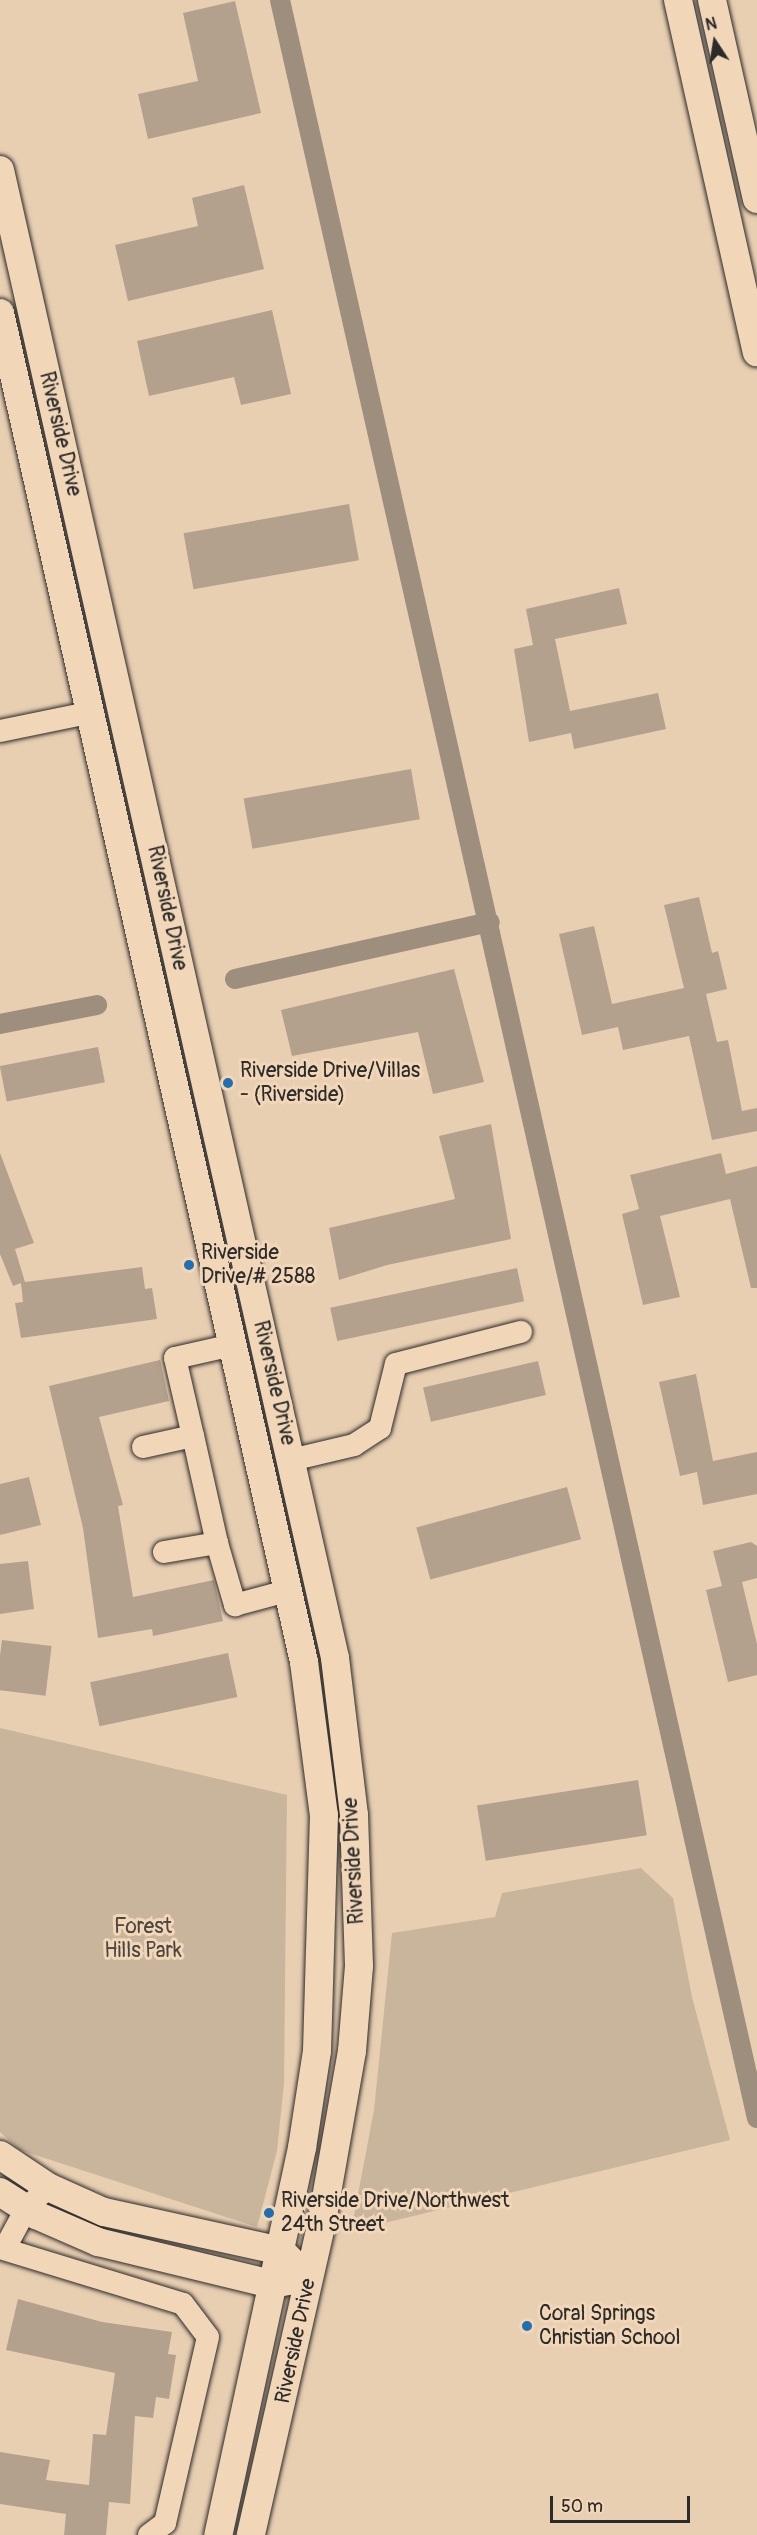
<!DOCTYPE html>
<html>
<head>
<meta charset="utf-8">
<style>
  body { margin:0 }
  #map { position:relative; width:757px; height:2535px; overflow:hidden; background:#e9cfb2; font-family:Pangolin,sans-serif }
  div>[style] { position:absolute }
  .green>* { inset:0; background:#c9b49c }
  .canal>* { height:20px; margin:-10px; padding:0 10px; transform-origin:10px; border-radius:10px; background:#9e8e7d }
  .building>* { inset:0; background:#b3a18d; transform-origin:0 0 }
  .roads { filter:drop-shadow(0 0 2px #2b2b2b) drop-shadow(0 0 2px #2b2b2b) }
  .minor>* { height:22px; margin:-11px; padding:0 11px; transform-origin:11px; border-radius:11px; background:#f1d6b8 }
  .tertiary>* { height:28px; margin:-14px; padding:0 14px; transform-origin:14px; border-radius:14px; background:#f1d6b8 }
  .dots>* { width:16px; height:16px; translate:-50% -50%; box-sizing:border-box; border:3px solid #f1d6b8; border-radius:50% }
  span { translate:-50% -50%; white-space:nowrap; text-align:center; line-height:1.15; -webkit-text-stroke:6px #f1d6b8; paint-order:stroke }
  .street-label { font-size:21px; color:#2b2b2b }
  .poi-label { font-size:21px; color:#2b2b2b }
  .left { translate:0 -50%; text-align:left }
  .park-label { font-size:21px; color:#4b4642 }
  .north { position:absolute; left:685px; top:12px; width:60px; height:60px; -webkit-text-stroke:4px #f1d6b8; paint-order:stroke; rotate:348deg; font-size:16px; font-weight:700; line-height:24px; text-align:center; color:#2b2b2b }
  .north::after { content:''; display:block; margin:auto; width:21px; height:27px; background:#2b2b2b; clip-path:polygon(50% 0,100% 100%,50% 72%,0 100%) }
  .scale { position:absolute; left:550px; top:2496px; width:140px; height:27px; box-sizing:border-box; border:3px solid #2b2b2b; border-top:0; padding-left:8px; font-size:18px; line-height:21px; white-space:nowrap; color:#2b2b2b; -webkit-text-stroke:4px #f1d6b8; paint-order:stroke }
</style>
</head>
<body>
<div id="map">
  <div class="green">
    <div style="clip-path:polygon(0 1728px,287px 1795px,284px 2083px,277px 2151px,257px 2227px,20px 2150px,0 2132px)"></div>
    <div style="clip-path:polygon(641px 1868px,673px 1898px,692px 1997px,730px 2140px,351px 2231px,374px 2110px,392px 1933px,495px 1917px,502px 1893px)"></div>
  </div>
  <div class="canal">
    <div style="left:280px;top:0;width:2171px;rotate:77.31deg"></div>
    <div style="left:235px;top:979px;width:261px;rotate:-12.6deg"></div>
    <div style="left:0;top:1024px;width:99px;rotate:-11.1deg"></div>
  </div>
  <div class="building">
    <div style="clip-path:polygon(235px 1px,261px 113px,148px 139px,138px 94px,198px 81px,183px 13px)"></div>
    <div style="clip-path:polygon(244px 185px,264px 269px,128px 301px,115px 245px,198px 226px,192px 198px)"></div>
    <div style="clip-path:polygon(272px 310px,291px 394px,241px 405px,234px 377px,149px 396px,137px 341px)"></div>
    <div style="left:349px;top:504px;width:57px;height:168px;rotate:80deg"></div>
    <div style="clip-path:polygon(619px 588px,627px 624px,555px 639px,570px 711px,658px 693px,666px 729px,574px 749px,571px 733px,529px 742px,514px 649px,533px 645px,526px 609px)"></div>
    <div style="left:411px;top:769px;width:51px;height:170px;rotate:80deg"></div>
    <div style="clip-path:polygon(699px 897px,712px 953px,718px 951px,727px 989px,706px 994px,717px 1042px,728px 1040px,742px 1111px,757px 1108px,757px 1131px,712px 1140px,689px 1036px,623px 1050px,618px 1027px,582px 1035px,559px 934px,594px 926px,612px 1004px,684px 988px,664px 905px)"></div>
    <div style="clip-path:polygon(454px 969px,484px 1082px,433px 1094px,418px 1032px,292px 1056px,281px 1010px)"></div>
    <div style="left:98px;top:1047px;width:36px;height:100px;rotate:79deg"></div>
    <div style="clip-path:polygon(491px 1124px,511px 1239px,387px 1265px,339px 1280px,329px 1228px,455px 1199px,439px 1136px)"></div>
    <div style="clip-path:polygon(0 1153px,34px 1243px,15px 1249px,25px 1282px,142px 1267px,145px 1289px,152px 1288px,157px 1319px,21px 1338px,15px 1303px,23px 1302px,21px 1283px,13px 1286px,0 1254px)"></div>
    <div style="clip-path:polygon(721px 1153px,726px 1174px,757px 1166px,757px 1288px,751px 1288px,730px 1199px,660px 1216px,680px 1297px,643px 1305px,622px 1214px,639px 1209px,630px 1175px)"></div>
    <div style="left:517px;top:1268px;width:34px;height:191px;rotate:78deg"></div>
    <div style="clip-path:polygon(160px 1360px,169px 1401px,99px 1417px,123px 1505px,118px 1506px,133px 1597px,214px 1580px,223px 1621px,153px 1636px,152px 1629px,98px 1638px,83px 1528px,49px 1386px)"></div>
    <div style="left:538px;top:1361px;width:35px;height:118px;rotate:77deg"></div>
    <div style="clip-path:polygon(696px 1374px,713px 1461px,757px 1452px,757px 1494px,703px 1505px,697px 1472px,680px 1476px,659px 1382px)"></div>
    <div style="clip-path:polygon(29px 1477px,41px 1525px,0 1535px,0 1484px)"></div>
    <div style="left:567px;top:1487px;width:54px;height:156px;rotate:75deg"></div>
    <div style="clip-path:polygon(751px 1542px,757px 1546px,757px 1578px,742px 1582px,757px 1644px,757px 1675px,728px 1682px,706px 1590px,722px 1586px,713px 1551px)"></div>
    <div style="clip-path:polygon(28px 1561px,34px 1609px,0 1614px,0 1564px)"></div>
    <div style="left:2px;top:1640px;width:50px;height:50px;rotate:7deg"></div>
    <div style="left:228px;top:1653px;width:45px;height:141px;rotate:78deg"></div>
    <div style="left:638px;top:1780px;width:56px;height:163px;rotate:81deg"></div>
    <div style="clip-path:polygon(18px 2299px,102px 2322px,172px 2332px,168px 2354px,176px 2355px,169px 2399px,156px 2397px,153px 2418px,135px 2416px,130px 2504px,109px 2502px,106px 2535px,64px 2535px,66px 2514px,0 2504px,0 2452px,50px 2460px,46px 2480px,89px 2485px,93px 2434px,106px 2435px,115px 2373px,6px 2350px)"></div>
  </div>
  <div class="roads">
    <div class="minor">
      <div style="left:0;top:731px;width:90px;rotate:-11.6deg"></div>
      <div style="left:143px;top:1447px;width:51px;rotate:-12.4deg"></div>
      <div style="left:193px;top:1436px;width:80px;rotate:-103deg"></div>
      <div style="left:175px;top:1358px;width:58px;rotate:-12.8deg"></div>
      <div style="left:291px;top:1460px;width:65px;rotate:-13.4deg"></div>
      <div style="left:354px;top:1445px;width:31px;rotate:-33deg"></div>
      <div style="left:380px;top:1428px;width:66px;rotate:-76deg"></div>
      <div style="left:396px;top:1364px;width:129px;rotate:-14.4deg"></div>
      <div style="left:217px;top:1543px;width:65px;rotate:73.8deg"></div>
      <div style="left:235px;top:1605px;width:54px;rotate:-15.1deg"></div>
      <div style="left:164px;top:1552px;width:54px;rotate:-9.6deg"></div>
      <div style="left:217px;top:1543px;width:110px;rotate:-102.6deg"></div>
      <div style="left:0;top:2248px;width:191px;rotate:17deg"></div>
      <div style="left:183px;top:2304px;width:41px;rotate:52.9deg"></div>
      <div style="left:208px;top:2337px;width:191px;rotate:103deg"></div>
      <div style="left:165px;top:2523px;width:20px;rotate:143deg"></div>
      <div style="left:5px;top:2248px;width:44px;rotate:-61.7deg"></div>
      <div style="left:26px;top:2209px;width:31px;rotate:-45deg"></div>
    </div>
    <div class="tertiary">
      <div style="left:678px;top:0;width:361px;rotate:77.4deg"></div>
      <div style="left:712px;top:0;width:204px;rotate:77.3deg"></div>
      <div style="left:0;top:170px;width:1525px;rotate:77.31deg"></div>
      <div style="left:335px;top:1658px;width:158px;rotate:83.1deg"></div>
      <div style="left:354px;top:1815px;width:151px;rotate:88.1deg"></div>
      <div style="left:359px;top:1966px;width:85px;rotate:94.7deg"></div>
      <div style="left:352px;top:2051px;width:178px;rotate:100deg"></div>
      <div style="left:321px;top:2226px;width:317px;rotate:102.8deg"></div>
      <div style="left:0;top:313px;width:1383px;rotate:77.3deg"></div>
      <div style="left:304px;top:1662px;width:154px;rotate:82.6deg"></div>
      <div style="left:324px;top:1815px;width:236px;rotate:91.7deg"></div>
      <div style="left:317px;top:2051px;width:98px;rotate:98.8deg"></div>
      <div style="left:302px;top:2148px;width:396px;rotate:102.2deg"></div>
      <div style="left:0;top:2155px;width:58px;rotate:33.7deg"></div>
      <div style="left:48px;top:2187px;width:61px;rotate:24.1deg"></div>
      <div style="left:104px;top:2212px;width:181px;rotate:12.4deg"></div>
      <div style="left:281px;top:2251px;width:18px;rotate:45deg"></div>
      <div style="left:0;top:2192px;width:43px;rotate:32.6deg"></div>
      <div style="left:36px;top:2215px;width:68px;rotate:23.5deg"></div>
      <div style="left:98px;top:2242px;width:179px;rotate:13.6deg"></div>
      <div style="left:272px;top:2284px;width:17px;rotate:-10deg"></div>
    </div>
  </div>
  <div class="dots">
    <div style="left:228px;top:1083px;background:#1f6fb2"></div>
    <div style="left:189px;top:1265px;background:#1f6fb2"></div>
    <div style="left:269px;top:2213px;background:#1f6fb2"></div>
    <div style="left:527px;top:2326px;background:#1f6fb2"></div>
  </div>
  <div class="street-label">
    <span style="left:60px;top:434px;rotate:77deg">Riverside Drive</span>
    <span style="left:167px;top:908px;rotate:78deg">Riverside Drive</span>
    <span style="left:274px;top:1383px;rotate:77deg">Riverside Drive</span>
    <span style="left:354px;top:1861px;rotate:-93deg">Riverside Drive</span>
    <span style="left:296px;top:2341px;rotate:-78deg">Riverside Drive</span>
  </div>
  <div class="poi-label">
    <span class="left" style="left:240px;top:1083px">Riverside Drive/Villas<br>- (Riverside)</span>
    <span class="left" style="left:201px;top:1265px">Riverside<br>Drive/# 2588</span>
    <span class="left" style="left:281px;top:2213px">Riverside Drive/Northwest<br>24th Street</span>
    <span class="left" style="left:539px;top:2326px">Coral Springs<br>Christian School</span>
  </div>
  <div class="park-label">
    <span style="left:143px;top:1939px">Forest<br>Hills Park</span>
  </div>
  <div class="north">N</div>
  <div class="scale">50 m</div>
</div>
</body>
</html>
